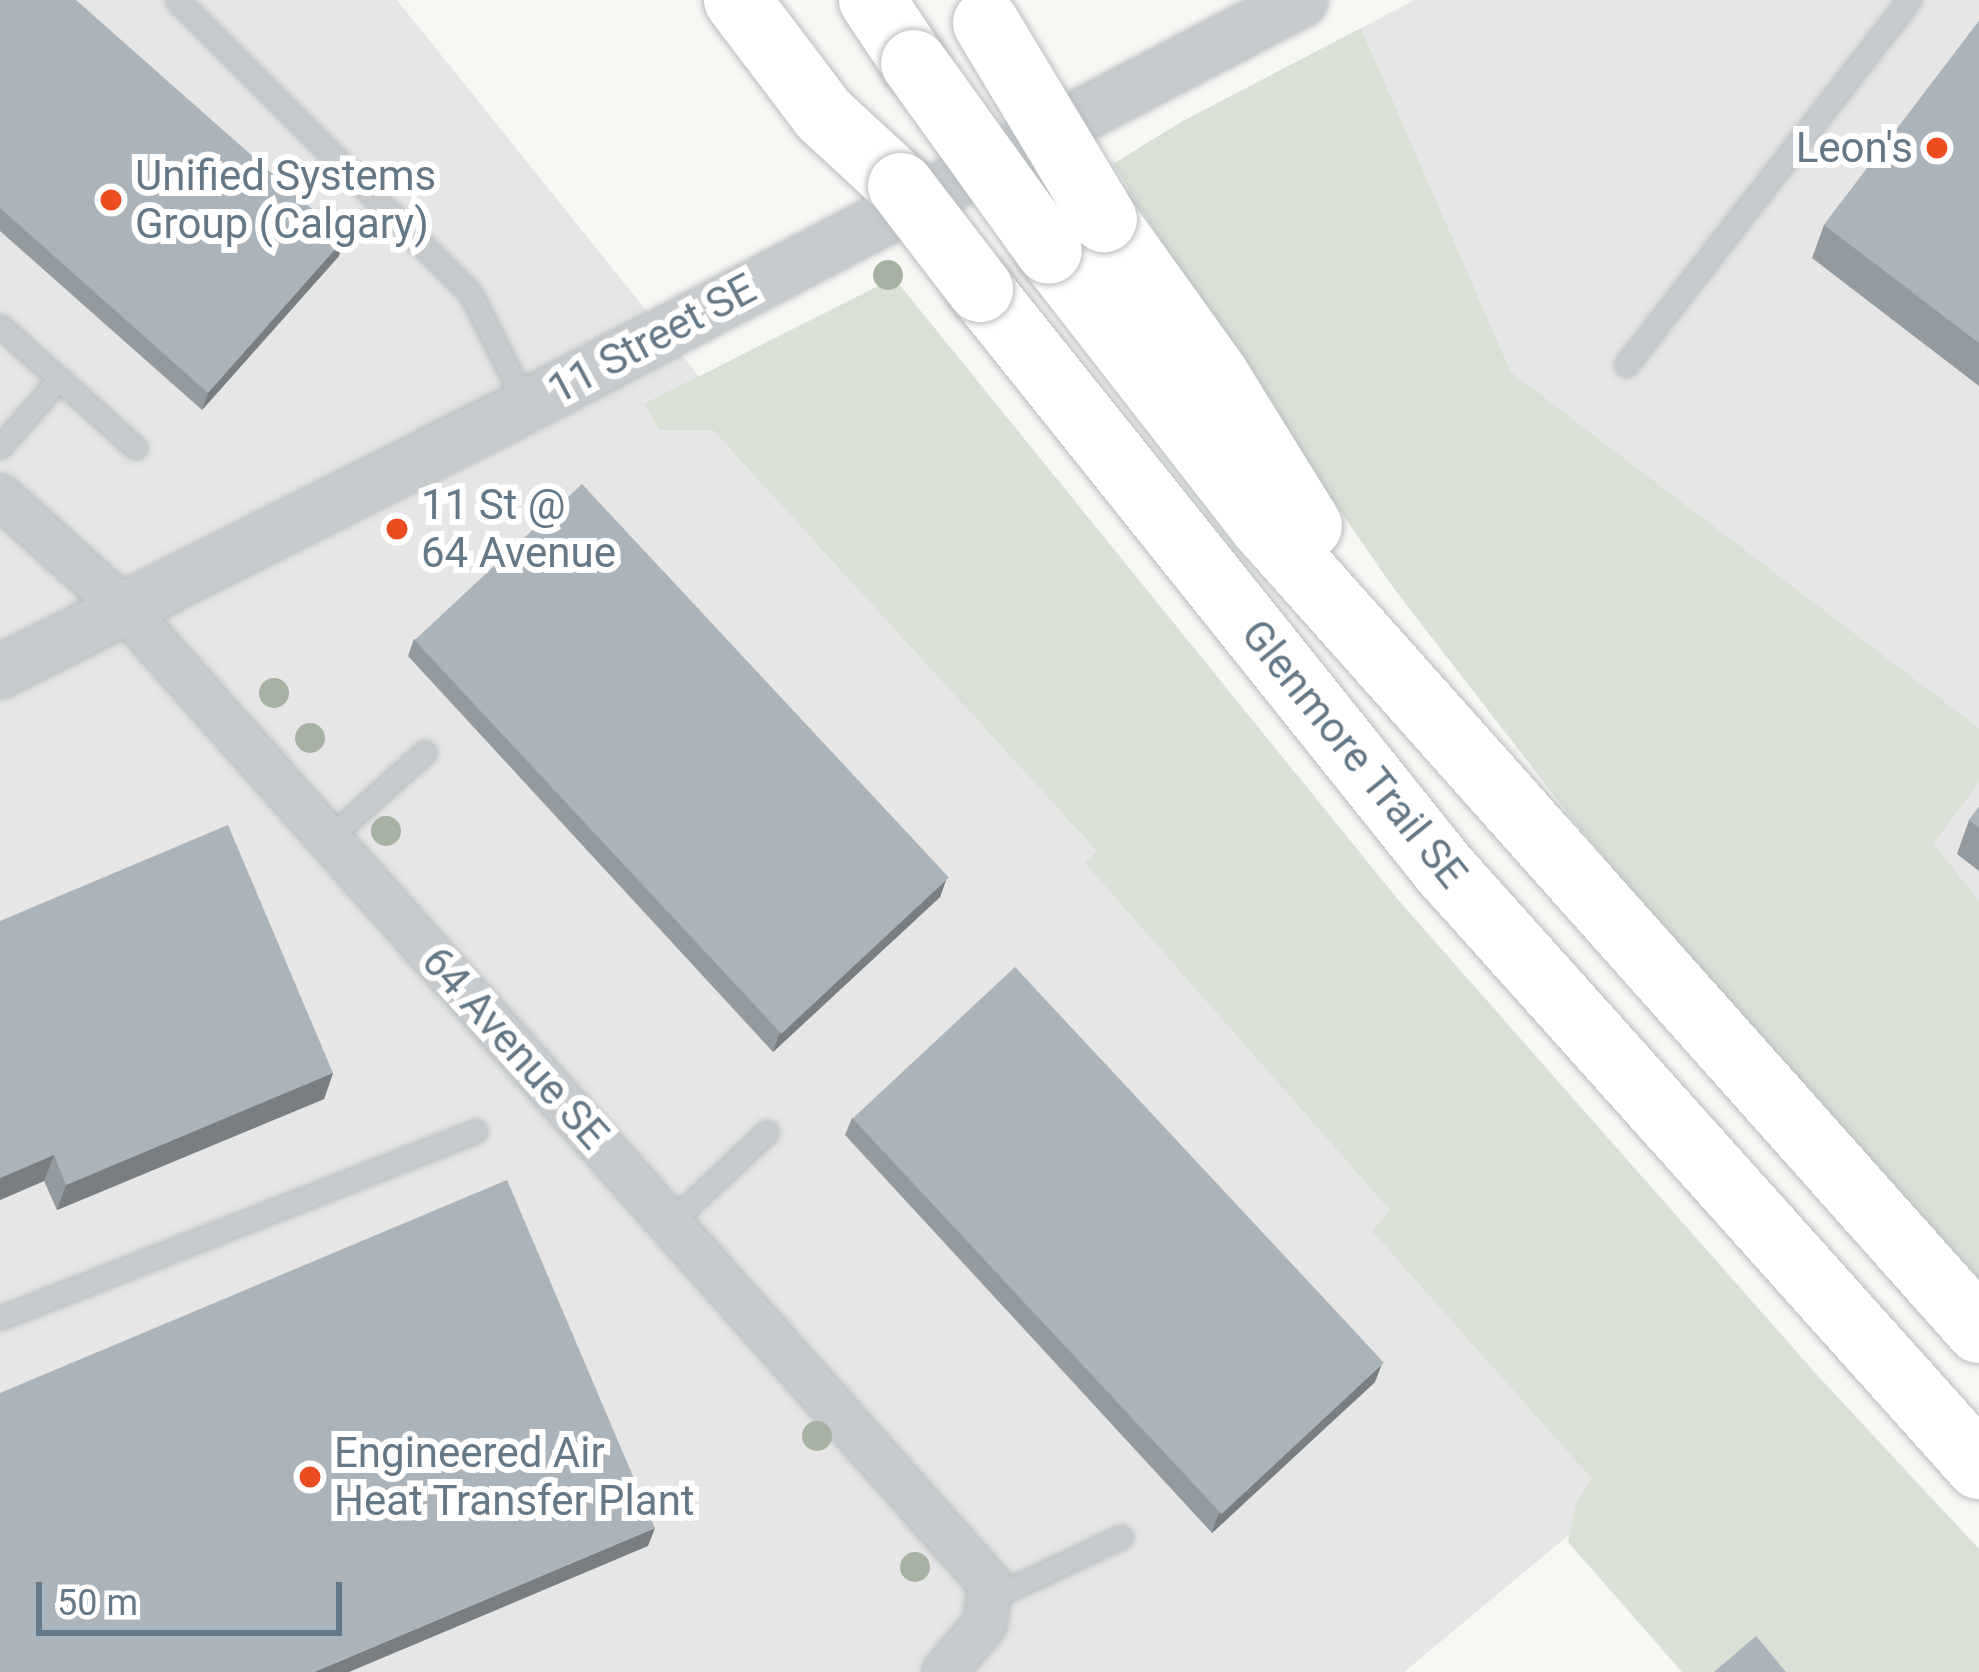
<!DOCTYPE html>
<html>
<head>
<meta charset="utf-8">
<style>
  body { margin:0 }
  #map { position:relative; width:1979px; height:1672px; overflow:hidden; background:#f7f7f4; font-family:Roboto,sans-serif }
  div>[style] { position:absolute }
  .built>* { inset:0; background:#e5e6e5 }
  .green>* { inset:0; background:#d9e0d5 }
  .roads { filter:drop-shadow(0 0 3px #b9bdc0) drop-shadow(0 0 3px #b9bdc0) }
  .service>* { height:21px; margin:-10.5px; padding:0 10.5px; transform-origin:10.5px; border-radius:10.5px; background:#c7cbce }
  .minor>* { height:42px; margin:-21px; padding:0 21px; transform-origin:21px; border-radius:21px; background:#c7cbce }
  .tertiary>* { height:51px; margin:-25.5px; padding:0 25.5px; transform-origin:25.5px; border-radius:25.5px; background:#c7cbce }
  .motorway>* { height:66px; margin:-33px; padding:0 33px; transform-origin:33px; border-radius:33px; background:#fff }
  .bridges { filter:drop-shadow(0 0 3px #b9bdc0) drop-shadow(0 0 3px #b9bdc0) }
  .motorway-bridge>* { height:66px; margin:-33px; padding:0 33px; transform-origin:33px; border-radius:33px; background:#fff }
  .trees>* { width:30px; height:30px; margin:-15px; border-radius:50%; background:#a7b2a3 }
  .wall>* { inset:0; background:#939ba0 }
  .shaded-wall>* { inset:0; background:#787e82 }
  .building>* { inset:0; background:#abb4ba; transform-origin:0 0 }
  .dots>* { width:33px; height:33px; translate:-50% -50%; box-sizing:border-box; border:6px solid #fff; border-radius:50% }
  span { translate:-50% -50%; white-space:nowrap; text-align:center; line-height:1.15; -webkit-text-stroke:12px #fff; paint-order:stroke }
  .poi-label { font-size:42px; color:#657887 }
  .right { translate:-100% -50%; text-align:right }
  .left { translate:0 -50%; text-align:left }
  .street-label { font-size:42px; color:#657887 }
  .scale { position:absolute; left:36px; top:1582px; width:306px; height:54px; box-sizing:border-box; border:6px solid #657887; border-top:0; padding-left:15px; font-size:36px; line-height:42px; white-space:nowrap; color:#657887; -webkit-text-stroke:9px #fff; paint-order:stroke }
</style>
</head>
<body>
<div id="map">
  <div class="built">
    <div style="clip-path:polygon(0 0,397px 0,702px 380px,1641px 1475px,1404px 1672px,0 1672px)"></div>
    <div style="clip-path:polygon(1415px 0,1979px 0,1979px 728px,1511px 372px,1361px 28px)"></div>
    <div style="clip-path:polygon(1979px 783px,1979px 901px,1934px 843px)"></div>
  </div>
  <div class="green">
    <div style="clip-path:polygon(1361px 28px,1511px 372px,1979px 728px,1979px 783px,1934px 843px,1979px 901px,1979px 1278px,1733px 1009px,1577px 825px,1395px 590px,1244px 372px,1113px 164px,1181px 122px)"></div>
    <div style="clip-path:polygon(894px 278px,1400px 902px,1817px 1375px,1979px 1549px,1979px 1672px,1682px 1672px,1568px 1542px,1576px 1504px,1592px 1479px,1372px 1231px,1390px 1210px,1085px 863px,1097px 851px,713px 430px,659px 430px,644px 404px)"></div>
  </div>
  <div class="roads">
    <div class="service">
      <div style="left:177px;top:0;width:416px;rotate:45deg"></div>
      <div style="left:471px;top:294px;width:124px;rotate:63.6deg"></div>
      <div style="left:0;top:326px;width:79px;rotate:41.9deg"></div>
      <div style="left:59px;top:379px;width:90px;rotate:130.9deg"></div>
      <div style="left:1626px;top:365px;width:462px;rotate:-52.2deg"></div>
      <div style="left:59px;top:379px;width:103px;rotate:41.9deg"></div>
      <div style="left:329px;top:838px;width:129px;rotate:-41.9deg"></div>
      <div style="left:670px;top:1223px;width:133px;rotate:-43.2deg"></div>
      <div style="left:0;top:1318px;width:511px;rotate:-21.45deg"></div>
      <div style="left:989px;top:1599px;width:146px;rotate:-25.2deg"></div>
    </div>
    <div class="minor">
      <div style="left:0;top:496px;width:167px;rotate:42.1deg"></div>
      <div style="left:124px;top:608px;width:1305px;rotate:48.42deg"></div>
      <div style="left:990px;top:1584px;width:40px;rotate:97.1deg"></div>
      <div style="left:985px;top:1624px;width:63px;rotate:130.5deg"></div>
    </div>
    <div class="tertiary">
      <div style="left:0;top:671px;width:589px;rotate:-26.83deg"></div>
      <div style="left:526px;top:405px;width:874px;rotate:-27.59deg"></div>
    </div>
    <div class="motorway">
      <div style="left:737px;top:0;width:144px;rotate:52.9deg"></div>
      <div style="left:824px;top:115px;width:105px;rotate:42.7deg"></div>
      <div style="left:872px;top:0;width:76px;rotate:56.3deg"></div>
      <div style="left:1104px;top:219px;width:194px;rotate:54.4deg"></div>
      <div style="left:1217px;top:377px;width:175px;rotate:58.3deg"></div>
      <div style="left:1049px;top:251px;width:351px;rotate:52.1deg"></div>
      <div style="left:1265px;top:528px;width:1074px;rotate:48.32deg"></div>
      <div style="left:980px;top:289px;width:743px;rotate:51.34deg"></div>
      <div style="left:1444px;top:869px;width:802px;rotate:48.13deg"></div>
    </div>
  </div>
  <div class="bridges">
    <div class="motorway-bridge">
      <div style="left:986px;top:23px;width:229px;rotate:59deg"></div>
      <div style="left:914px;top:63px;width:231px;rotate:54.3deg"></div>
      <div style="left:901px;top:186px;width:130px;rotate:52.5deg"></div>
    </div>
  </div>
  <div class="trees">
    <div style="left:888px;top:275px"></div>
    <div style="left:274px;top:693px"></div>
    <div style="left:310px;top:738px"></div>
    <div style="left:386px;top:831px"></div>
    <div style="left:817px;top:1436px"></div>
    <div style="left:915px;top:1567px"></div>
  </div>
  <div class="wall">
    <div style="clip-path:polygon(0 0,339px 256px,202px 410px,0 231px)"></div>
    <div style="clip-path:polygon(1979px 21px,1979px 386px,1812px 258px,1824px 225px)"></div>
    <div style="clip-path:polygon(414px 639px,946px 880px,940px 897px,773px 1052px,408px 656px)"></div>
    <div style="clip-path:polygon(1979px 807px,1979px 871px,1957px 854px,1969px 820px)"></div>
    <div style="clip-path:polygon(0 921px,333px 1073px,324px 1099px,57px 1210px,44px 1181px,0 1200px)"></div>
    <div style="clip-path:polygon(852px 1118px,1375px 1382px,1212px 1533px,845px 1135px)"></div>
  </div>
  <div class="shaded-wall">
    <div style="clip-path:polygon(345px 238px,339px 256px,202px 410px,208px 393px)"></div>
    <div style="clip-path:polygon(946px 880px,940px 897px,773px 1052px,779px 1034px)"></div>
    <div style="clip-path:polygon(333px 1073px,324px 1099px,57px 1210px,66px 1185px)"></div>
    <div style="clip-path:polygon(54px 1155px,44px 1181px,0 1200px,0 1178px)"></div>
    <div style="clip-path:polygon(1382px 1364px,1375px 1382px,1212px 1533px,1218px 1515px)"></div>
    <div style="clip-path:polygon(655px 1528px,648px 1546px,349px 1672px,314px 1672px)"></div>
  </div>
  <div class="building">
    <div style="clip-path:polygon(0 0,76px 0,345px 238px,208px 393px,0 208px)"></div>
    <div style="clip-path:polygon(1979px 21px,1979px 343px,1824px 225px)"></div>
    <div style="left:582px;top:484px;width:538px;height:229px;rotate:47deg"></div>
    <div style="clip-path:polygon(1979px 807px,1979px 828px,1969px 820px)"></div>
    <div style="clip-path:polygon(228px 825px,333px 1073px,66px 1185px,54px 1155px,0 1178px,0 921px)"></div>
    <div style="left:1015px;top:967px;width:541px;height:222px;rotate:47deg"></div>
    <div style="clip-path:polygon(507px 1180px,655px 1528px,314px 1672px,0 1672px,0 1393px)"></div>
    <div style="clip-path:polygon(1756px 1636px,1786px 1672px,1714px 1672px)"></div>
  </div>
  <div class="dots">
    <div style="left:1937px;top:148px;background:#eb4c20"></div>
    <div style="left:111px;top:200px;background:#eb4c20"></div>
    <div style="left:397px;top:529px;background:#eb4c20"></div>
    <div style="left:310px;top:1477px;background:#eb4c20"></div>
  </div>
  <div class="poi-label">
    <span class="right" style="left:1913px;top:148px">Leon's</span>
    <span class="left" style="left:135px;top:200px">Unified Systems<br>Group (Calgary)</span>
    <span class="left" style="left:421px;top:529px">11 St @<br>64 Avenue</span>
    <span class="left" style="left:334px;top:1477px">Engineered Air<br>Heat Transfer Plant</span>
  </div>
  <div class="street-label">
    <span style="left:652px;top:339px;rotate:-28deg">11 Street SE</span>
    <span style="left:1354px;top:754px;rotate:51deg">Glenmore Trail SE</span>
    <span style="left:515px;top:1048px;rotate:48deg">64 Avenue SE</span>
  </div>
  <div class="scale">50 m</div>
</div>
</body>
</html>
